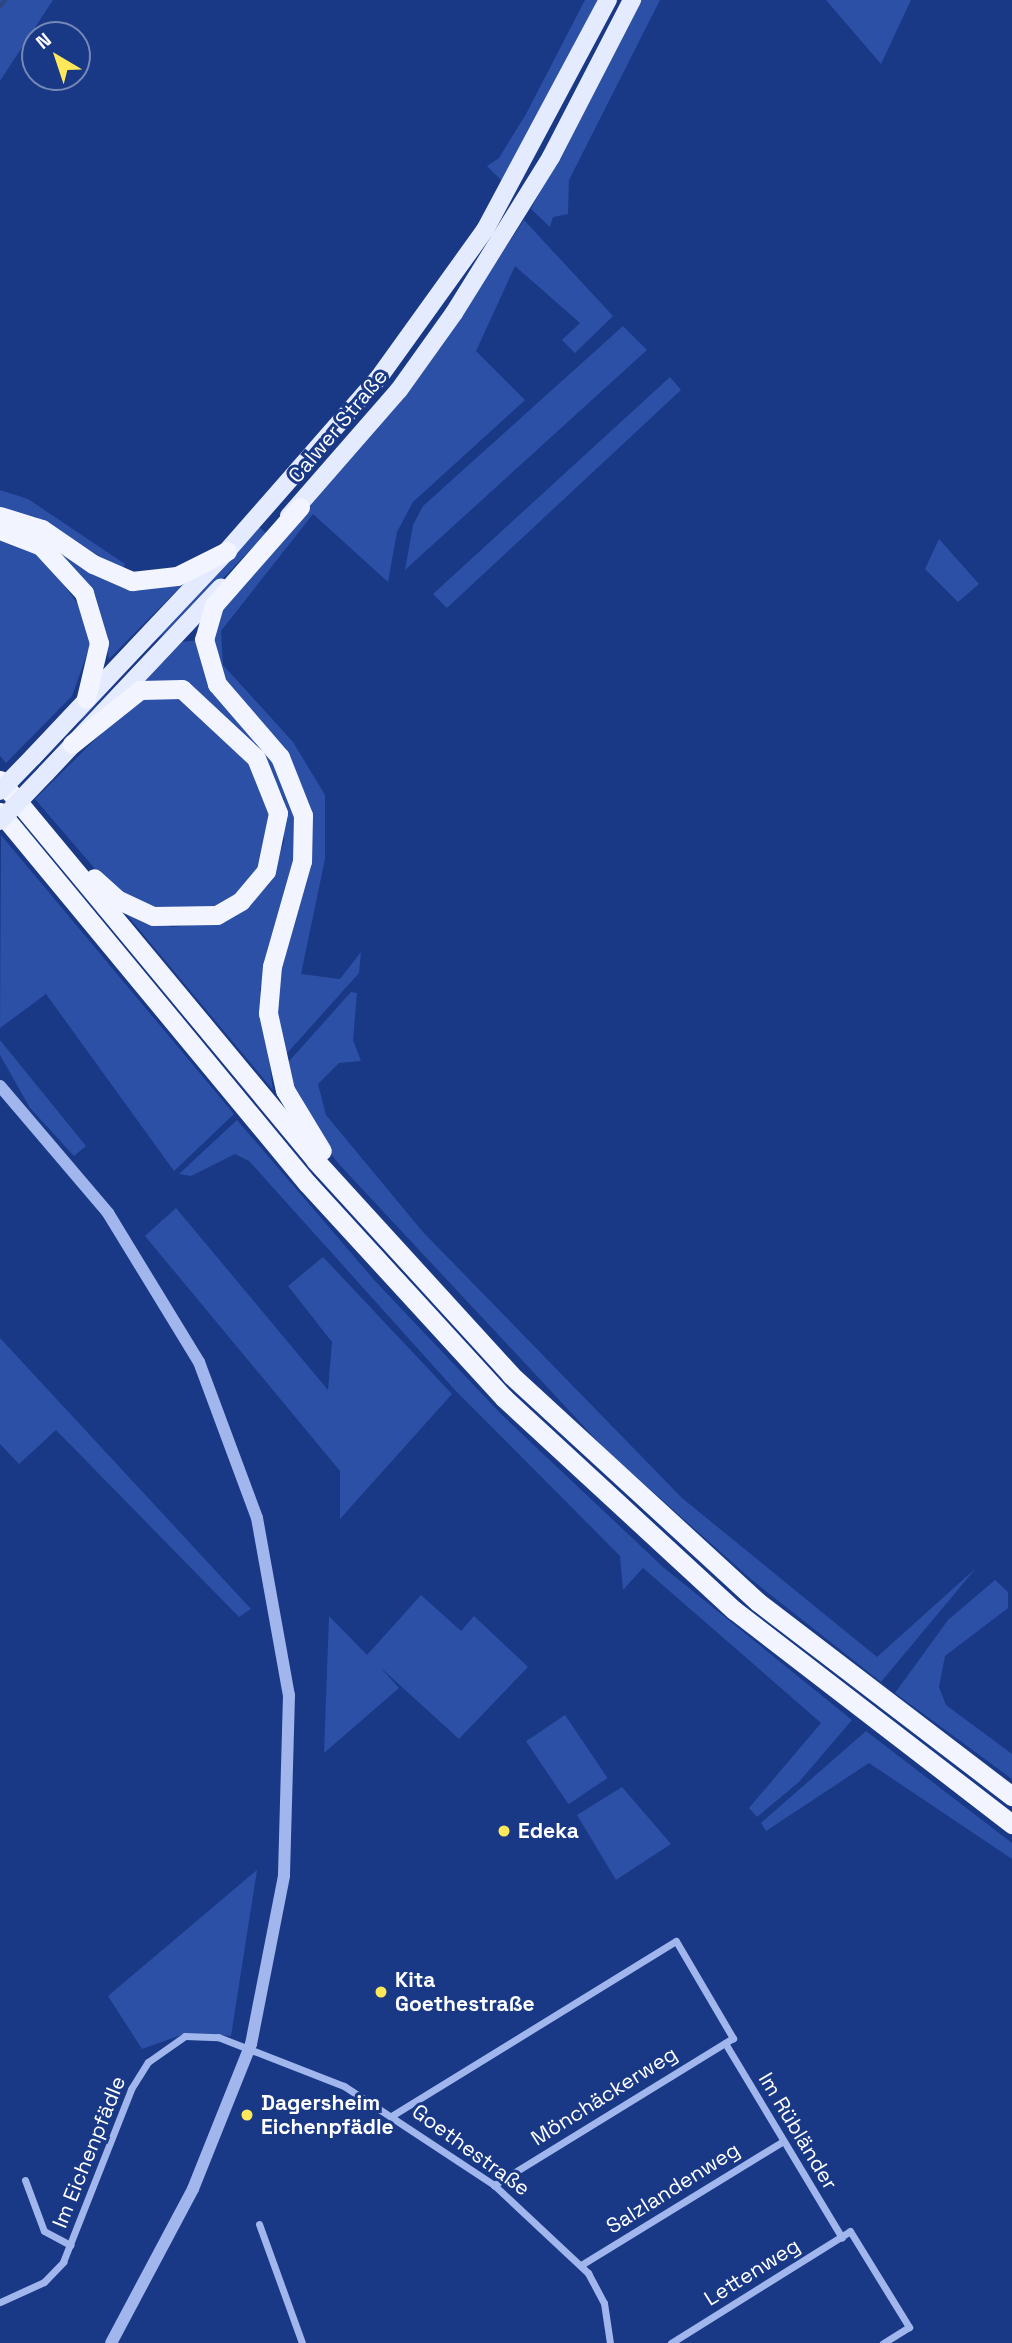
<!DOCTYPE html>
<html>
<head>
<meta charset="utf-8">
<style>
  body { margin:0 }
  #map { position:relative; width:1012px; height:2343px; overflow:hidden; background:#193886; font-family:"Space Grotesk",sans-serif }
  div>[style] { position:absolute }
  .green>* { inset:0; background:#2c50a5; transform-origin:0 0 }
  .stream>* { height:3.5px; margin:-1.75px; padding:0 1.75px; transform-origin:1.75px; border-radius:1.75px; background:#2f4681 }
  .minor>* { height:7px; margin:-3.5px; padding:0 3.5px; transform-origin:3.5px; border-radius:3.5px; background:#a0b6ed }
  .tertiary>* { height:12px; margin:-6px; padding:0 6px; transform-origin:6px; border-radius:6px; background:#a0b6ed }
  .primary>* { height:18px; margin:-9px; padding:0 9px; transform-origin:9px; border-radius:9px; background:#e5ebff }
  .trunk>* { height:19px; margin:-9.5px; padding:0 9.5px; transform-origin:9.5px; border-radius:9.5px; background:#f2f5ff }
  .primary-bridge>* { height:18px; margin:-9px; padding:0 9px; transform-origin:9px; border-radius:9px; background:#e5ebff }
  .dots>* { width:19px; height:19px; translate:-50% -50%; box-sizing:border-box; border:4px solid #193886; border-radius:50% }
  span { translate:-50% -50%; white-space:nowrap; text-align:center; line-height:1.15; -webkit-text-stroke:6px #193886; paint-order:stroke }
  .street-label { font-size:21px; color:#fff }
  .poi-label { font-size:21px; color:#fff; font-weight:700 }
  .left { translate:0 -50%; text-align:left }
  .north { position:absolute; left:21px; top:21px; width:70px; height:70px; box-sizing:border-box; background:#193886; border:2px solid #7588b6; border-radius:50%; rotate:321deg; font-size:19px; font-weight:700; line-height:28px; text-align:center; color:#fff }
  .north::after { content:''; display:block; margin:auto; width:24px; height:32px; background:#ffe95b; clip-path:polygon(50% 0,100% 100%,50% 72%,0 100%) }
</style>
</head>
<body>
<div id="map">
  <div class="green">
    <div style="clip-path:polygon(0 0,53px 0,0 81px)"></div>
    <div style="clip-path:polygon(585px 0,598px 0,503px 182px,487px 166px,499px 158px,526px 114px)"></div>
    <div style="clip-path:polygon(639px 0,660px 0,569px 180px,568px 214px,553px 217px,550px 227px,531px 209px)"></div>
    <div style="clip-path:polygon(826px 0,911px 0,881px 64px)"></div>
    <div style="clip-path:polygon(524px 220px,613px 316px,575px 353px,562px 340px,580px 323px,515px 266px,476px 351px,525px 400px,413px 502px,397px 532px,388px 582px,313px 514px,221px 631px,223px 665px,293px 742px,325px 795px,325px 859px,301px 974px,340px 979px,361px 952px,359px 973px,281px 1060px,275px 983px,308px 813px,288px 757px,226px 686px,212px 651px,218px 610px,424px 370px)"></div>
    <div style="clip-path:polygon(623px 326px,647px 350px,405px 570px,413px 525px,423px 506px)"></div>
    <div style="clip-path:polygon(670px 377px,681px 390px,447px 608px,433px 594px)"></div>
    <div style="clip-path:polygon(0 490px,28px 499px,125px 564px,122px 570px,36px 517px,0 507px)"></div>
    <div style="clip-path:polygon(259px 527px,266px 533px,181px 623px,152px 642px,78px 725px,86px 712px)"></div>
    <div style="clip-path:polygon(0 539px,38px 555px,56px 574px,82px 610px,90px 646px,72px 696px,6px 763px,0 756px)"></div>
    <div style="clip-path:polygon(939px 539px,979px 584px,958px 602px,925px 569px)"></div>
    <div style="clip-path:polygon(50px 542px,81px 564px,184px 583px,109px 659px,96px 598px)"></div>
    <div style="clip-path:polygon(198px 640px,211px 688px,274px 762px,293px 808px,297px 850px,260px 990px,273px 1090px,127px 915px,172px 927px,211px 923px,277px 861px,284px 842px,284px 799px,257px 747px,189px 683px,144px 681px,182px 642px)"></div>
    <div style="clip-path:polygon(177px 694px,245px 755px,270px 796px,266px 856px,240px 891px,214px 908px,160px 912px,108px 884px,35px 799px,138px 697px)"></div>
    <div style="clip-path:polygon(1px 835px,234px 1114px,174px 1171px,46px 994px,0 1028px)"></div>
    <div style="clip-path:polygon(351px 992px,357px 993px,353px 1040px,361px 1061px,339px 1063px,318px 1084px,326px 1115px,423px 1232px,682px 1498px,877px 1657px,976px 1568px,881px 1682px,752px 1580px,605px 1449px,337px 1162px,309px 1124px,283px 1068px)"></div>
    <div style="clip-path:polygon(0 1040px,86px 1146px,74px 1156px,30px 1108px,0 1055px)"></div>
    <div style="clip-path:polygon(237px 1120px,376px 1282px,503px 1416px,663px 1567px,852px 1720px,799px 1782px,757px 1817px,749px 1808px,821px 1723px,643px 1568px,623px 1590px,620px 1556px,455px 1390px,249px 1161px,235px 1154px,191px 1176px,179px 1174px)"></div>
    <div style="clip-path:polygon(176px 1208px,328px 1390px,332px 1342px,288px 1286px,323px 1257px,452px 1394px,340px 1519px,340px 1471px,145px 1236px)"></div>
    <div style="clip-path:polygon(0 1338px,251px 1609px,239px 1617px,56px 1430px,19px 1464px,0 1444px)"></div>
    <div style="clip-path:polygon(995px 1580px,1008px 1592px,1008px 1608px,945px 1656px,939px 1687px,946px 1705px,1012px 1754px,1012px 1779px,895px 1693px,948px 1620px)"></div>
    <div style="clip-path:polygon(421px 1595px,461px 1631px,474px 1616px,528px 1667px,459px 1739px,380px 1667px,399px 1688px,324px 1753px,329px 1616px,367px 1655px)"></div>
    <div style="left:565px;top:1715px;width:76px;height:47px;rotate:56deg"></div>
    <div style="clip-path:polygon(866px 1731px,1012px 1843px,1012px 1859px,869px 1763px,766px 1831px,761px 1823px)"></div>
    <div style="clip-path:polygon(622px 1787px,671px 1844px,616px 1880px,577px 1815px)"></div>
    <div style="clip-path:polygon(257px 1870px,231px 2036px,187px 2033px,142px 2049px,108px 1996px)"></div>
  </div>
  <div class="stream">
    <div style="left:0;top:7px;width:9px;rotate:-54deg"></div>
  </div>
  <div class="minor">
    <div style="left:725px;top:2043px;width:227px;rotate:59deg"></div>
    <div style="left:393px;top:2115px;width:332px;rotate:-31.6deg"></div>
    <div style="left:676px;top:1941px;width:113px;rotate:59.6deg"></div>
    <div style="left:733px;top:2038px;width:281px;rotate:148.4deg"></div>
    <div style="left:25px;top:2180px;width:54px;rotate:69.6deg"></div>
    <div style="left:44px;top:2231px;width:30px;rotate:28deg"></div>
    <div style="left:259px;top:2224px;width:127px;rotate:70.1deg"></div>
    <div style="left:581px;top:2265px;width:237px;rotate:-31.5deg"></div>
    <div style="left:0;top:2302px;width:48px;rotate:-24.4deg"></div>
    <div style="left:44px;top:2282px;width:28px;rotate:-46deg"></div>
    <div style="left:63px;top:2262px;width:186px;rotate:-68.5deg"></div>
    <div style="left:131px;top:2089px;width:32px;rotate:-58deg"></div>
    <div style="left:148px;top:2062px;width:45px;rotate:-35.1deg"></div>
    <div style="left:185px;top:2036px;width:33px;rotate:2deg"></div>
    <div style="left:218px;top:2037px;width:135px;rotate:21.3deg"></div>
    <div style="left:344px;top:2086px;width:180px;rotate:33.4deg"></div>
    <div style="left:494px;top:2185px;width:129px;rotate:43.1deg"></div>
    <div style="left:588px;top:2273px;width:34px;rotate:62deg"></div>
    <div style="left:604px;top:2303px;width:40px;rotate:81.5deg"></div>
    <div style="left:671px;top:2343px;width:211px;rotate:-32deg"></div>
    <div style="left:850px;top:2231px;width:113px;rotate:58.4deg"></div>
    <div style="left:909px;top:2327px;width:31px;rotate:148deg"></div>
  </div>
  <div class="tertiary">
    <div style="left:0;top:1086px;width:167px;rotate:49.6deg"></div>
    <div style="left:108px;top:1213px;width:175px;rotate:58.6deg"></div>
    <div style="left:199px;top:1362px;width:166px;rotate:69.6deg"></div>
    <div style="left:257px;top:1518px;width:180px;rotate:79.8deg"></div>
    <div style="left:289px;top:1695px;width:181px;rotate:91.6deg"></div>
    <div style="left:284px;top:1876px;width:171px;rotate:101.1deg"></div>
    <div style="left:251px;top:2044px;width:156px;rotate:111.8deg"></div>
    <div style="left:193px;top:2189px;width:174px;rotate:118deg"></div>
  </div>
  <div class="primary">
    <div style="left:289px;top:516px;width:167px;rotate:-48.9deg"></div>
    <div style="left:399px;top:390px;width:95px;rotate:-54.5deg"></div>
    <div style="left:454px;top:313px;width:184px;rotate:-58.1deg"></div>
    <div style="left:551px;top:157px;width:177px;rotate:-62.7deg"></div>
    <div style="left:33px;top:757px;width:283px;rotate:-46.7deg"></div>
    <div style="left:227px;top:551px;width:232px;rotate:-48.8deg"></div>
    <div style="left:380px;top:376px;width:180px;rotate:-54.3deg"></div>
    <div style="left:485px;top:230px;width:261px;rotate:-61.9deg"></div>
    <div style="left:46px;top:773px;width:255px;rotate:-46.7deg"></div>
  </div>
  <div class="trunk">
    <div style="left:300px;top:507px;width:130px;rotate:131.3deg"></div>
    <div style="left:214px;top:605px;width:35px;rotate:106deg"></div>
    <div style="left:204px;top:639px;width:47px;rotate:73.9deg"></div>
    <div style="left:217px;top:684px;width:96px;rotate:49.2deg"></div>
    <div style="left:280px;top:757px;width:62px;rotate:68.4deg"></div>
    <div style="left:303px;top:815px;width:46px;rotate:91.2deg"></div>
    <div style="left:302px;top:861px;width:109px;rotate:105.9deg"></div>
    <div style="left:272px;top:966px;width:47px;rotate:94.9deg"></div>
    <div style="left:268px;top:1013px;width:79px;rotate:77.6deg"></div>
    <div style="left:285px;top:1090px;width:71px;rotate:58.8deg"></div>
    <div style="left:0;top:516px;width:44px;rotate:17.2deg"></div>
    <div style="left:42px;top:529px;width:62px;rotate:34.5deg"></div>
    <div style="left:93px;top:564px;width:43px;rotate:23.6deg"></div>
    <div style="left:132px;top:581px;width:45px;rotate:-6.3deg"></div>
    <div style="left:177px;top:576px;width:56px;rotate:-26.6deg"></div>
    <div style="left:0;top:530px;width:44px;rotate:21.3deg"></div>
    <div style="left:41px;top:546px;width:64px;rotate:47.5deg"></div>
    <div style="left:84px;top:593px;width:52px;rotate:73.3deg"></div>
    <div style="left:99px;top:643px;width:57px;rotate:103.3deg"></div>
    <div style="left:72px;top:744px;width:87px;rotate:-38.5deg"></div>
    <div style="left:140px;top:690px;width:42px;rotate:-1.4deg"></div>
    <div style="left:182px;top:689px;width:101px;rotate:43deg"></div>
    <div style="left:256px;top:758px;width:59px;rotate:68.2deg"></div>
    <div style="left:278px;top:813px;width:59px;rotate:101.7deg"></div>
    <div style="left:266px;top:871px;width:39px;rotate:130deg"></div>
    <div style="left:241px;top:901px;width:28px;rotate:150deg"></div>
    <div style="left:217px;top:915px;width:64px;rotate:179.1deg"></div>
    <div style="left:153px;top:916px;width:40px;rotate:-155deg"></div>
    <div style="left:117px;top:899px;width:31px;rotate:-138deg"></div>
    <div style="left:0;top:780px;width:494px;rotate:50.3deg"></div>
    <div style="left:315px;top:1160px;width:291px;rotate:47.6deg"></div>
    <div style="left:511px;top:1375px;width:335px;rotate:42.6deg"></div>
    <div style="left:758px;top:1602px;width:320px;rotate:37.4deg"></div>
    <div style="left:0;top:812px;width:482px;rotate:50.4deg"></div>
    <div style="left:307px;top:1183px;width:292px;rotate:47.5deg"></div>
    <div style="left:504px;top:1398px;width:313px;rotate:42.7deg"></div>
    <div style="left:734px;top:1610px;width:351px;rotate:37.6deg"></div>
  </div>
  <div class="primary-bridge">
    <div style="left:0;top:791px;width:47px;rotate:-45.9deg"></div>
    <div style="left:0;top:821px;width:66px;rotate:-46.2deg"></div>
  </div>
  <div class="dots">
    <div style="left:504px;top:1831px;background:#ffe95b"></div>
    <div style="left:381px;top:1992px;background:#ffe95b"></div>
    <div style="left:247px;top:2115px;background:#ffe95b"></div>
  </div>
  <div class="street-label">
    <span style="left:338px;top:426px;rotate:-50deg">Calwer Straße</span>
    <span style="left:604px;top:2096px;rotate:-32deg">Mönchäckerweg</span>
    <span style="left:798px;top:2131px;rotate:59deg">Im Rübländer</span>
    <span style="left:471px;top:2150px;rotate:36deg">Goethestraße</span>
    <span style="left:89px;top:2152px;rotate:-68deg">Im Eichenpfädle</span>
    <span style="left:673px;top:2188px;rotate:-32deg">Salzlandenweg</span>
    <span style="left:752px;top:2272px;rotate:-32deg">Lettenweg</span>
  </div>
  <div class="poi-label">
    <span class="left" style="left:518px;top:1831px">Edeka</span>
    <span class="left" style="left:395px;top:1992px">Kita<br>Goethestraße</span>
    <span class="left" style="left:261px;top:2115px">Dagersheim<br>Eichenpfädle</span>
  </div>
  <div class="north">N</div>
</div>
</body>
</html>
